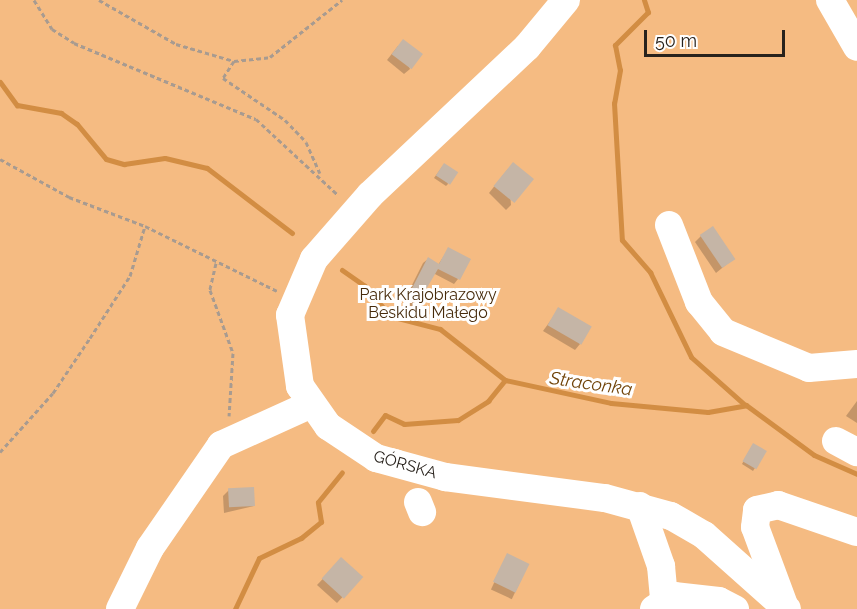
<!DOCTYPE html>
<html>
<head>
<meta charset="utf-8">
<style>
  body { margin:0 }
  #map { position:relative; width:857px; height:609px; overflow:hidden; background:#f1e1d2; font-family:Raleway,sans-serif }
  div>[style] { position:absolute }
  .green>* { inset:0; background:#f5bb82; transform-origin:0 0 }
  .shadow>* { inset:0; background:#0003; transform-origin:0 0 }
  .stream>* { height:5px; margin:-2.5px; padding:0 2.5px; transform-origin:2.5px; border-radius:2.5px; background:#d28d43 }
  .building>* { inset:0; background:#c5b5a6; transform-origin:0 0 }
  .path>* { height:3px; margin-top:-1.5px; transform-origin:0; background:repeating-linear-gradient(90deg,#a89b90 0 4.5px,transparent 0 7.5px) }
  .minor>* { height:28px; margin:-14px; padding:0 14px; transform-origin:14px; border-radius:14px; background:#fff }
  span { translate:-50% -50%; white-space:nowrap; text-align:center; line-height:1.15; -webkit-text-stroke:6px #fff; paint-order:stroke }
  .park-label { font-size:16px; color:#472b0b }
  .street-label { font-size:16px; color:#28221c }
  .water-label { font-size:18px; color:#714409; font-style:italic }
  .scale { position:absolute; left:644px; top:30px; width:141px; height:27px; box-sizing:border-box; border:3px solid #28221c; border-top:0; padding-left:8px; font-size:18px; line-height:21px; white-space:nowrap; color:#28221c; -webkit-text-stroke:4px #fff; paint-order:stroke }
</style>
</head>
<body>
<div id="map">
  <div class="green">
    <div style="left:0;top:0;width:857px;height:609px"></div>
  </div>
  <div class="shadow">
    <div style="clip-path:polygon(398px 46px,410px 69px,404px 74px,387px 60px)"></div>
    <div style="clip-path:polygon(442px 167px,448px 184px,446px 186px,434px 178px)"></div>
    <div style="clip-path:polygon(508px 169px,511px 205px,506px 210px,489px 193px)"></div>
    <div style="clip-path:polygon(701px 236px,733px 259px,716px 273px,695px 242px)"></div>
    <div style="clip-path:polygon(449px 248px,458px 279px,454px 284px,433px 273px,412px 307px,403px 303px,423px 263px,428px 259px,438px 265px)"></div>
    <div style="clip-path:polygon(559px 309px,580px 344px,575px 350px,543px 331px)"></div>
    <div style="clip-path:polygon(857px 401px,857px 423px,846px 416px)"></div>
    <div style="clip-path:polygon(751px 448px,765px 452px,753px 471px,742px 464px)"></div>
    <div style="clip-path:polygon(229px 490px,254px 506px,224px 513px,223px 496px)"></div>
    <div style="left:507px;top:555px;width:23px;height:38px;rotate:25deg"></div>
    <div style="clip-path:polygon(336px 565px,361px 577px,337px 603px,317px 585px)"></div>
  </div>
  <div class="stream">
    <div style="left:644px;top:0;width:13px;rotate:72deg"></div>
    <div style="left:648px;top:12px;width:47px;rotate:135deg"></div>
    <div style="left:615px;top:45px;width:25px;rotate:79deg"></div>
    <div style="left:620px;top:70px;width:34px;rotate:100deg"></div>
    <div style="left:614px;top:103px;width:137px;rotate:86.7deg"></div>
    <div style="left:622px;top:240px;width:43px;rotate:48.8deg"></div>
    <div style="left:650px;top:272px;width:94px;rotate:64.2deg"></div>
    <div style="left:691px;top:357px;width:72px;rotate:41.6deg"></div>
    <div style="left:0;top:82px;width:29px;rotate:54deg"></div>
    <div style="left:17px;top:105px;width:45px;rotate:10.3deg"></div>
    <div style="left:61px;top:113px;width:19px;rotate:35deg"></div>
    <div style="left:77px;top:124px;width:45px;rotate:50.4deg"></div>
    <div style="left:106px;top:159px;width:19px;rotate:16deg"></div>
    <div style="left:124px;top:164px;width:41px;rotate:-8.3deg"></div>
    <div style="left:165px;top:158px;width:43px;rotate:13.4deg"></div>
    <div style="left:207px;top:168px;width:107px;rotate:37.4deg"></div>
    <div style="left:342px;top:270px;width:28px;rotate:35deg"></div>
    <div style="left:365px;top:286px;width:39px;rotate:50deg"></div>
    <div style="left:390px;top:316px;width:52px;rotate:14.6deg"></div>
    <div style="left:440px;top:329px;width:83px;rotate:38.1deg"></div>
    <div style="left:505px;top:380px;width:108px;rotate:12.2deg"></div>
    <div style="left:611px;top:403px;width:97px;rotate:5.3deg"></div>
    <div style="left:708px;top:412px;width:39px;rotate:-10deg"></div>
    <div style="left:746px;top:405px;width:84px;rotate:36.3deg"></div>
    <div style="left:814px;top:455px;width:47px;rotate:23.8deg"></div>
    <div style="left:373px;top:431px;width:20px;rotate:-53deg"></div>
    <div style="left:385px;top:415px;width:21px;rotate:25deg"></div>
    <div style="left:404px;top:424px;width:54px;rotate:-4.2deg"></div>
    <div style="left:458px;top:420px;width:36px;rotate:-32deg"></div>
    <div style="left:488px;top:401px;width:27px;rotate:-51deg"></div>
    <div style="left:235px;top:609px;width:56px;rotate:-64.8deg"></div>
    <div style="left:259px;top:558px;width:47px;rotate:-25.5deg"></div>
    <div style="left:301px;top:538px;width:26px;rotate:-39deg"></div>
    <div style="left:321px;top:522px;width:20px;rotate:-99deg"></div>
    <div style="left:318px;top:502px;width:38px;rotate:-51deg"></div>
  </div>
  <div class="building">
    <div style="left:403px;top:39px;width:25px;height:19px;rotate:37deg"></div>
    <div style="left:513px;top:162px;width:27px;height:31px;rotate:39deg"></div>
    <div style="left:444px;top:163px;width:17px;height:15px;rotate:33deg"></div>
    <div style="left:713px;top:226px;width:40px;height:16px;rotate:56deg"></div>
    <div style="clip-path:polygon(448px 247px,471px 259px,460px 280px,438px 269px,418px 303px,407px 298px,428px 257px,439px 264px)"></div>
    <div style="left:558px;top:307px;width:39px;height:21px;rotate:30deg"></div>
    <div style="left:753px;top:443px;width:16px;height:21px;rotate:30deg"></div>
    <div style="left:254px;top:487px;width:19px;height:26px;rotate:87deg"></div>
    <div style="left:507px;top:553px;width:25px;height:32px;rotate:26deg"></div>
    <div style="left:341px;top:557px;width:30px;height:29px;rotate:42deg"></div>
  </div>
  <div class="path">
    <div style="left:34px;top:0;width:34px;rotate:58deg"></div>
    <div style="left:52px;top:29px;width:26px;rotate:32deg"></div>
    <div style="left:74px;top:43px;width:197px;rotate:22.7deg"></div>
    <div style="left:256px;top:119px;width:112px;rotate:42.8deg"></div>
    <div style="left:99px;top:0;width:89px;rotate:29.7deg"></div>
    <div style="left:176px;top:44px;width:60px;rotate:16.3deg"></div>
    <div style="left:234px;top:61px;width:36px;rotate:-6deg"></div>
    <div style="left:270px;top:57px;width:92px;rotate:-38.4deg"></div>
    <div style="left:234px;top:61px;width:20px;rotate:123deg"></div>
    <div style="left:223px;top:78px;width:75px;rotate:34.1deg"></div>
    <div style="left:285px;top:120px;width:30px;rotate:46deg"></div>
    <div style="left:306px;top:142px;width:34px;rotate:66deg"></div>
    <div style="left:0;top:159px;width:79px;rotate:28.8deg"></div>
    <div style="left:69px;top:197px;width:81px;rotate:20.9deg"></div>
    <div style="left:145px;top:226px;width:147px;rotate:26.2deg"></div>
    <div style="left:216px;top:263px;width:28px;rotate:103deg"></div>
    <div style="left:210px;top:290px;width:67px;rotate:69.9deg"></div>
    <div style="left:233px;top:353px;width:63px;rotate:93.6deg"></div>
    <div style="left:0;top:452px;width:79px;rotate:-48.1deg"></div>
    <div style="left:53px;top:393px;width:66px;rotate:-56.1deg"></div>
    <div style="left:90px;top:338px;width:74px;rotate:-57.2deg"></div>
    <div style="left:130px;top:276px;width:52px;rotate:-73.3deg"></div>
  </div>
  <div class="minor">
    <div style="left:566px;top:0;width:61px;rotate:129.7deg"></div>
    <div style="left:527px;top:47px;width:216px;rotate:136.7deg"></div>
    <div style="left:370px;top:195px;width:85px;rotate:131.2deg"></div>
    <div style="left:314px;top:259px;width:61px;rotate:113.2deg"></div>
    <div style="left:290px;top:315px;width:72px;rotate:82deg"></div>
    <div style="left:300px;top:386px;width:49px;rotate:55deg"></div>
    <div style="left:328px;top:426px;width:58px;rotate:33.7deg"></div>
    <div style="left:376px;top:458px;width:72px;rotate:15.4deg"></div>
    <div style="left:445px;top:477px;width:161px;rotate:7.5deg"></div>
    <div style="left:605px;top:498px;width:68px;rotate:15.3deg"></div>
    <div style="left:671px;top:516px;width:38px;rotate:30deg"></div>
    <div style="left:704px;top:535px;width:111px;rotate:41.7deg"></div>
    <div style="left:830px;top:0;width:54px;rotate:60.1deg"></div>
    <div style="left:669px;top:225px;width:83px;rotate:68.7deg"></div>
    <div style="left:699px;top:302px;width:38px;rotate:51deg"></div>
    <div style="left:723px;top:332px;width:93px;rotate:22.7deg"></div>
    <div style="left:809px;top:368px;width:48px;rotate:-4.8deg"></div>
    <div style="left:836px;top:441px;width:24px;rotate:28deg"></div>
    <div style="left:418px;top:502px;width:11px;rotate:68deg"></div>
    <div style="left:640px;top:506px;width:64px;rotate:70.7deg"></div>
    <div style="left:661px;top:566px;width:43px;rotate:84.7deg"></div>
    <div style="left:784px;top:605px;width:83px;rotate:-110.4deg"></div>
    <div style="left:755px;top:527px;width:17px;rotate:-83deg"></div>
    <div style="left:757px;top:510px;width:22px;rotate:-13deg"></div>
    <div style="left:778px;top:505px;width:83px;rotate:18.9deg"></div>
    <div style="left:120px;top:609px;width:68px;rotate:-63.8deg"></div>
    <div style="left:150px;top:548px;width:125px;rotate:-55.4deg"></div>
    <div style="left:221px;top:445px;width:97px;rotate:-24.4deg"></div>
    <div style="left:654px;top:609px;width:24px;rotate:-33deg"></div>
    <div style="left:674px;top:596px;width:45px;rotate:6.3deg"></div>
    <div style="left:719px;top:601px;width:18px;rotate:27deg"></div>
  </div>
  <div class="park-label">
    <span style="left:428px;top:304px">Park Krajobrazowy<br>Beskidu Małego</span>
  </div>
  <div class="street-label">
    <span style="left:405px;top:465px;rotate:16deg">GÓRSKA</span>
  </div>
  <div class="water-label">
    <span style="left:591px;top:384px;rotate:8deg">Straconka</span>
  </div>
  <div class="scale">50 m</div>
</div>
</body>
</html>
